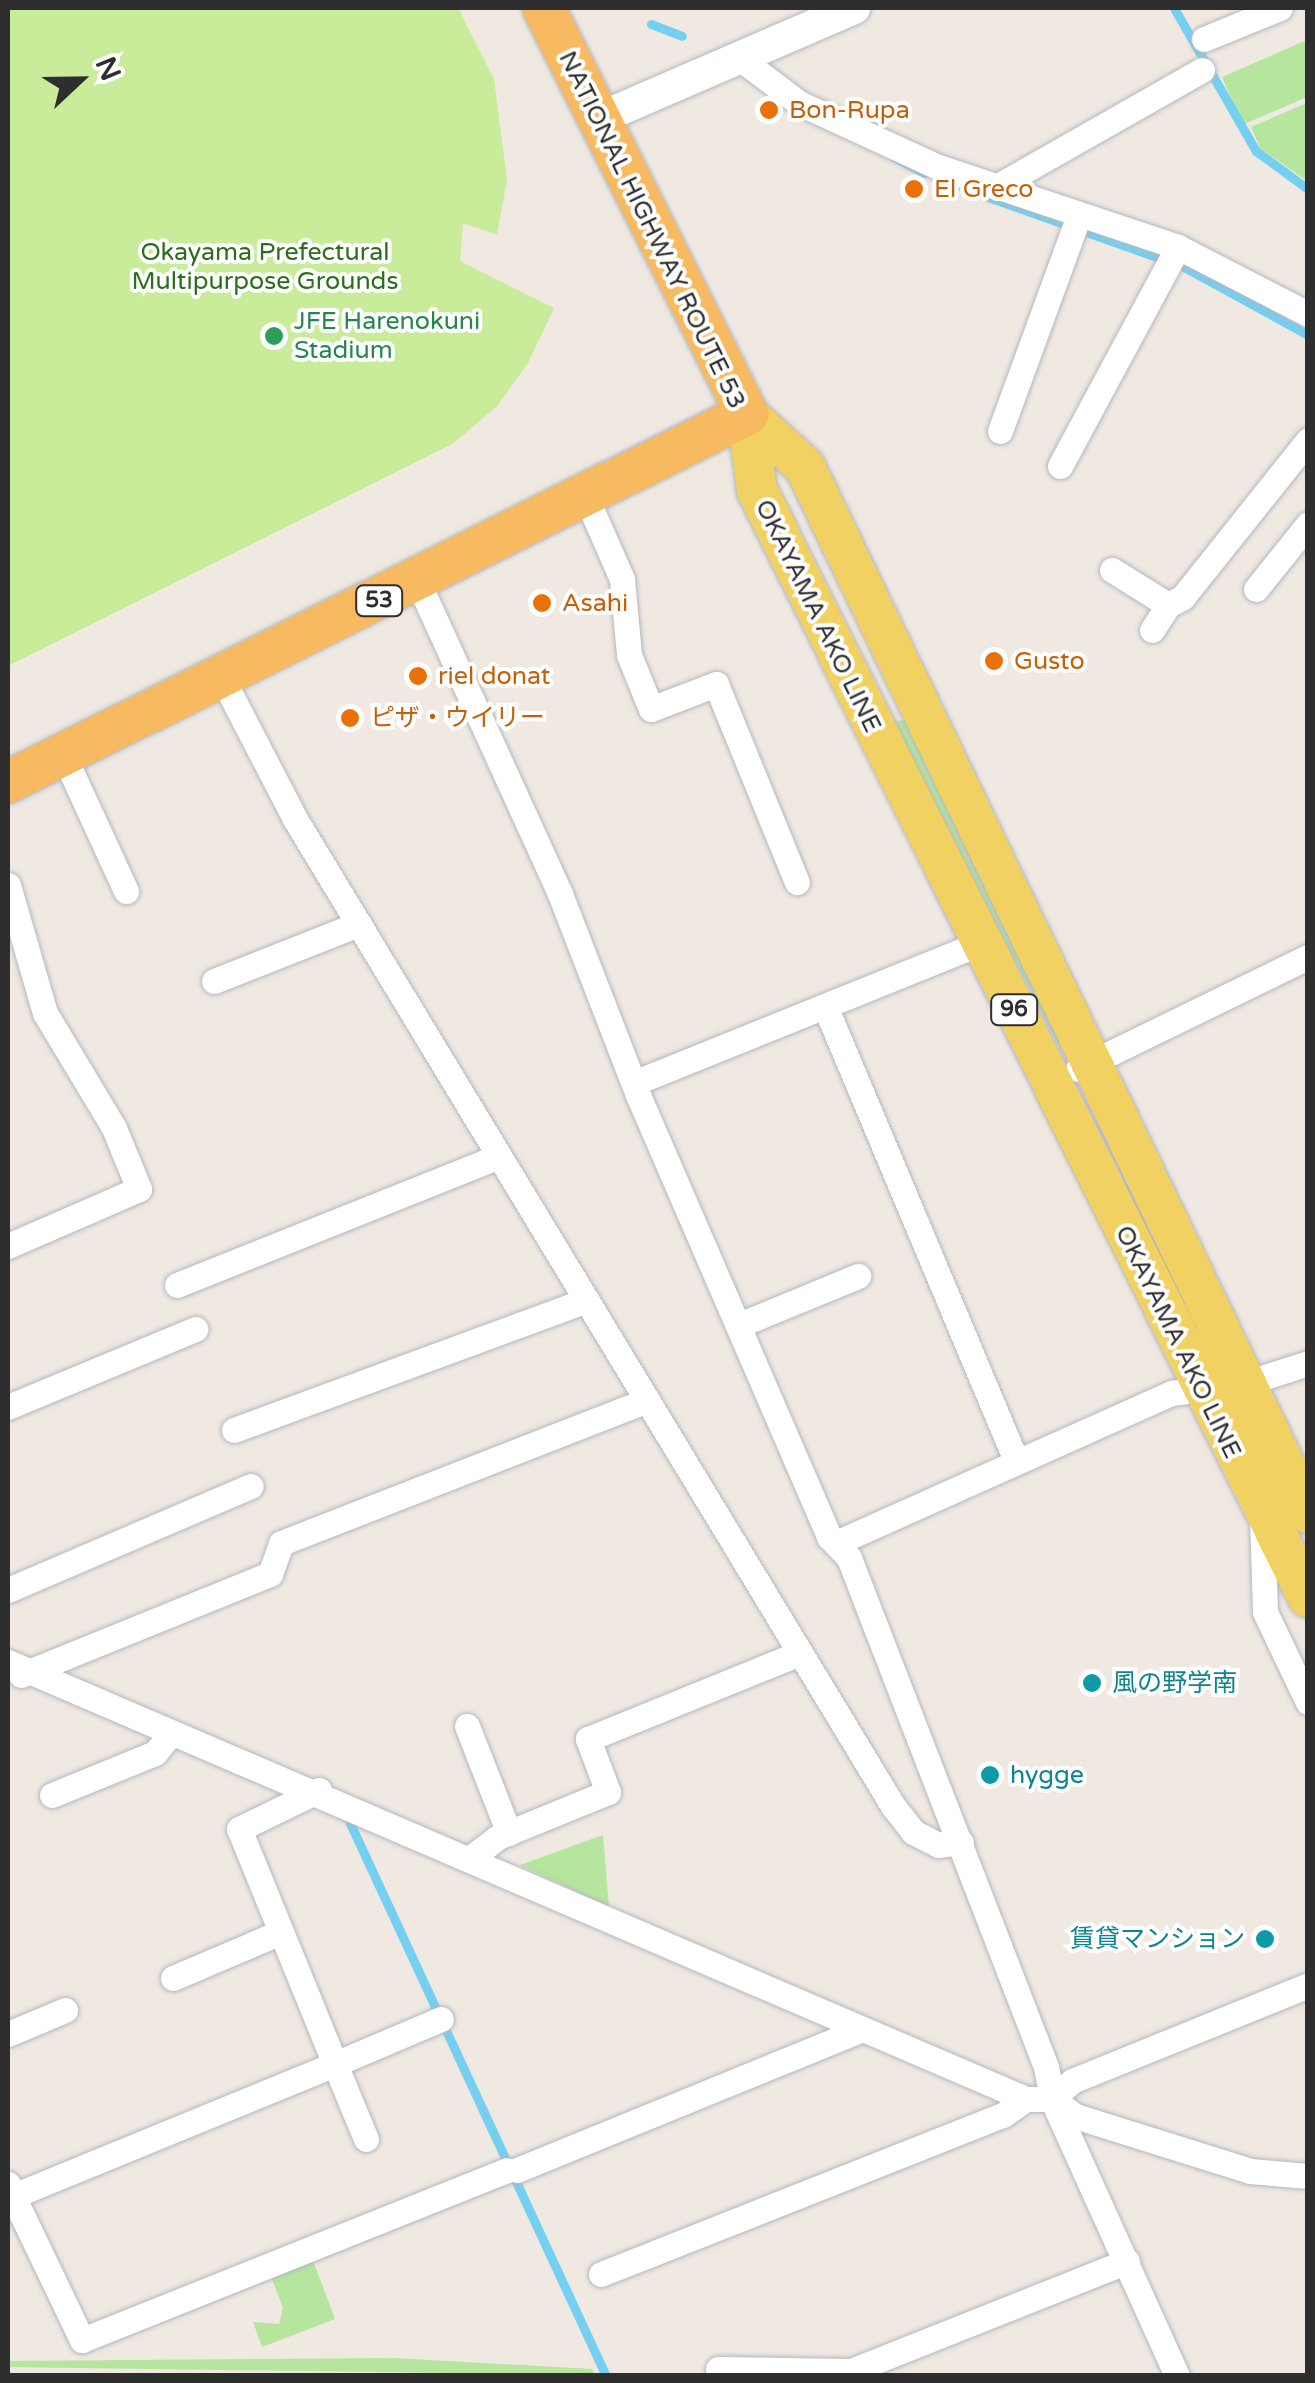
<!DOCTYPE html>
<html>
<head>
<meta charset="utf-8">
<style>
  body { margin:0 }
  #map { position:relative; width:1315px; height:2383px; overflow:hidden; background:#efe9e1; font-family:"Varela Round","Noto Sans JP",sans-serif }
  div>[style] { position:absolute }
  .green>* { inset:0; background:#b6e59e }
  .pitch>* { inset:0; background:#c9ec9a }
  .stream>* { height:9px; margin:-4.5px; padding:0 4.5px; transform-origin:4.5px; border-radius:4.5px; background:#75cff0 }
  .roads { filter:drop-shadow(0 0 2px #b4b7c1) drop-shadow(0 0 2px #b4b7c1) }
  .minor>* { height:25px; margin:-12.5px; padding:0 12.5px; transform-origin:12.5px; border-radius:12.5px; background:#fff }
  .tertiary>* { height:32px; margin:-16px; padding:0 16px; transform-origin:16px; border-radius:16px; background:#fff }
  .primary>* { height:40px; margin:-20px; padding:0 20px; transform-origin:20px; border-radius:20px; background:#f2d163 }
  .trunk>* { height:42px; margin:-21px; padding:0 21px; transform-origin:21px; border-radius:21px; background:#f8ba60 }
  .dots>* { width:28px; height:28px; translate:-50% -50%; box-sizing:border-box; border:5px solid #fff; border-radius:50% }
  span { translate:-50% -50%; white-space:nowrap; text-align:center; line-height:1.15; -webkit-text-stroke:8px #fff; paint-order:stroke }
  .shield-label span { padding:2px 8px; background:#fff; border:2px solid; border-radius:8px; -webkit-text-stroke-width:0 }
  .shield-label { font-size:22px; color:#2e2e2e; font-weight:700 }
  .food-label { font-size:25px; color:#c56008 }
  .left { translate:0 -50%; text-align:left }
  .street-label { font-size:25px; color:#2e2e2e }
  .park-label { font-size:25px; color:#2c6e1b }
  .leisure-label { font-size:25px; color:#27864d }
  .culture-label { font-size:25px; color:#0d838f }
  .right { translate:-100% -50%; text-align:right }
  .frame { position:absolute; inset:0; border:10px solid #2e2e2e; pointer-events:none }
  .north { position:absolute; left:30px; top:30px; width:100px; height:100px; -webkit-text-stroke:8px #fff; paint-order:stroke; rotate:68deg; font-size:28px; font-weight:700; line-height:40px; text-align:center; color:#2e2e2e }
  .north::after { content:''; display:block; margin:auto; width:35px; height:45px; background:#2e2e2e; clip-path:polygon(50% 0,100% 100%,50% 72%,0 100%) }
</style>
</head>
<body>
<div id="map">
  <div class="green">
    <div style="clip-path:polygon(1307px 40px,1307px 97px,1242px 125px,1222px 77px)"></div>
    <div style="clip-path:polygon(1307px 103px,1307px 181px,1260px 148px,1251px 127px)"></div>
    <div style="clip-path:polygon(905px 720px,1062px 1043px,1060px 1048px,891px 722px)"></div>
    <div style="clip-path:polygon(603px 1835px,609px 1907px,520px 1865px)"></div>
    <div style="clip-path:polygon(312px 2258px,335px 2319px,262px 2347px,253px 2322px,279px 2324px,283px 2308px,270px 2274px)"></div>
    <div style="clip-path:polygon(394px 2358px,592px 2369px,595px 2375px,8px 2367px,8px 2361px)"></div>
  </div>
  <div class="pitch">
    <div style="clip-path:polygon(8px 8px,458px 8px,494px 79px,507px 180px,497px 235px,463px 223px,460px 261px,554px 308px,528px 363px,497px 406px,454px 443px,8px 666px)"></div>
  </div>
  <div class="stream">
    <div style="left:1174px;top:8px;width:165px;rotate:60.2deg"></div>
    <div style="left:1256px;top:151px;width:64px;rotate:36.2deg"></div>
    <div style="left:651px;top:24px;width:33px;rotate:21deg"></div>
    <div style="left:894px;top:157px;width:34px;rotate:28deg"></div>
    <div style="left:971px;top:191px;width:226px;rotate:19.6deg"></div>
    <div style="left:1184px;top:267px;width:141px;rotate:28.7deg"></div>
    <div style="left:349px;top:1821px;width:612px;rotate:65.15deg"></div>
  </div>
  <div class="roads">
    <div class="minor">
      <div style="left:1204px;top:39px;width:82px;rotate:-22.2deg"></div>
      <div style="left:738px;top:57px;width:76px;rotate:37deg"></div>
      <div style="left:799px;top:103px;width:151px;rotate:24.7deg"></div>
      <div style="left:936px;top:166px;width:255px;rotate:18.5deg"></div>
      <div style="left:1178px;top:247px;width:146px;rotate:27.3deg"></div>
      <div style="left:996px;top:187px;width:237px;rotate:-29.6deg"></div>
      <div style="left:1000px;top:431px;width:230px;rotate:-69.9deg"></div>
      <div style="left:1060px;top:466px;width:249px;rotate:-61.7deg"></div>
      <div style="left:586px;top:497px;width:90px;rotate:66.3deg"></div>
      <div style="left:622px;top:579px;width:76px;rotate:84.7deg"></div>
      <div style="left:629px;top:655px;width:58px;rotate:67.8deg"></div>
      <div style="left:651px;top:709px;width:70px;rotate:-21deg"></div>
      <div style="left:716px;top:684px;width:214px;rotate:67.8deg"></div>
      <div style="left:1112px;top:570px;width:66px;rotate:32deg"></div>
      <div style="left:1168px;top:605px;width:16px;rotate:-27deg"></div>
      <div style="left:1182px;top:598px;width:202px;rotate:-51.4deg"></div>
      <div style="left:418px;top:582px;width:343px;rotate:65.5deg"></div>
      <div style="left:560px;top:894px;width:216px;rotate:68.8deg"></div>
      <div style="left:638px;top:1095px;width:482px;rotate:66.6deg"></div>
      <div style="left:829px;top:1537px;width:29px;rotate:46deg"></div>
      <div style="left:849px;top:1558px;width:546px;rotate:68.84deg"></div>
      <div style="left:1046px;top:2067px;width:33px;rotate:79deg"></div>
      <div style="left:1052px;top:2099px;width:304px;rotate:65.7deg"></div>
      <div style="left:1256px;top:589px;width:83px;rotate:-51.3deg"></div>
      <div style="left:1152px;top:630px;width:30px;rotate:-57deg"></div>
      <div style="left:222px;top:678px;width:159px;rotate:62.6deg"></div>
      <div style="left:295px;top:819px;width:1154px;rotate:58.79deg"></div>
      <div style="left:893px;top:1806px;width:33px;rotate:52deg"></div>
      <div style="left:913px;top:1832px;width:28px;rotate:27deg"></div>
      <div style="left:938px;top:1845px;width:23px;rotate:-7deg"></div>
      <div style="left:63px;top:754px;width:151px;rotate:65.3deg"></div>
      <div style="left:8px;top:885px;width:133px;rotate:73.9deg"></div>
      <div style="left:45px;top:1013px;width:134px;rotate:59deg"></div>
      <div style="left:114px;top:1128px;width:66px;rotate:67.7deg"></div>
      <div style="left:139px;top:1189px;width:143px;rotate:156.5deg"></div>
      <div style="left:214px;top:981px;width:156px;rotate:-21.5deg"></div>
      <div style="left:825px;top:1006px;width:493px;rotate:67.2deg"></div>
      <div style="left:1078px;top:1069px;width:256px;rotate:-26deg"></div>
      <div style="left:634px;top:1083px;width:373px;rotate:-22deg"></div>
      <div style="left:177px;top:1285px;width:347px;rotate:-21.8deg"></div>
      <div style="left:739px;top:1325px;width:129px;rotate:-22.4deg"></div>
      <div style="left:8px;top:1407px;width:203px;rotate:-22.6deg"></div>
      <div style="left:234px;top:1430px;width:376px;rotate:-20.2deg"></div>
      <div style="left:1262px;top:1517px;width:95px;rotate:88.2deg"></div>
      <div style="left:1265px;top:1612px;width:100px;rotate:64.5deg"></div>
      <div style="left:836px;top:1543px;width:368px;rotate:-24.1deg"></div>
      <div style="left:1172px;top:1393px;width:75px;rotate:-7.7deg"></div>
      <div style="left:1246px;top:1383px;width:65px;rotate:-17.9deg"></div>
      <div style="left:8px;top:1590px;width:264px;rotate:-23.2deg"></div>
      <div style="left:8px;top:1662px;width:1108px;rotate:23.23deg"></div>
      <div style="left:1026px;top:2099px;width:26px"></div>
      <div style="left:1052px;top:2099px;width:29px;rotate:36deg"></div>
      <div style="left:1075px;top:2116px;width:183px;rotate:17.4deg"></div>
      <div style="left:1250px;top:2171px;width:58px;rotate:4.9deg"></div>
      <div style="left:21px;top:1675px;width:269px;rotate:-22.1deg"></div>
      <div style="left:270px;top:1574px;width:33px;rotate:-70deg"></div>
      <div style="left:281px;top:1543px;width:393px;rotate:-21.3deg"></div>
      <div style="left:467px;top:1726px;width:115px;rotate:68.6deg"></div>
      <div style="left:52px;top:1795px;width:111px;rotate:-22.2deg"></div>
      <div style="left:155px;top:1753px;width:26px;rotate:-51deg"></div>
      <div style="left:469px;top:1859px;width:36px;rotate:-37deg"></div>
      <div style="left:498px;top:1837px;width:119px;rotate:-22.2deg"></div>
      <div style="left:608px;top:1792px;width:57px;rotate:-110.7deg"></div>
      <div style="left:588px;top:1739px;width:229px;rotate:-22.1deg"></div>
      <div style="left:173px;top:1978px;width:117px;rotate:-23.1deg"></div>
      <div style="left:8px;top:2034px;width:62px;rotate:-22.8deg"></div>
      <div style="left:1052px;top:2099px;width:27px;rotate:-42deg"></div>
      <div style="left:1072px;top:2081px;width:255px;rotate:-22.1deg"></div>
      <div style="left:366px;top:2139px;width:81px;rotate:-112.5deg"></div>
      <div style="left:335px;top:2064px;width:115px;rotate:-23deg"></div>
      <div style="left:517px;top:2170px;width:373px;rotate:-22.2deg"></div>
      <div style="left:8px;top:2184px;width:13px;rotate:67deg"></div>
      <div style="left:13px;top:2196px;width:348px;rotate:-22.3deg"></div>
      <div style="left:335px;top:2064px;width:254px;rotate:-112.2deg"></div>
      <div style="left:239px;top:1829px;width:89px;rotate:-26deg"></div>
      <div style="left:13px;top:2196px;width:160px;rotate:64.4deg"></div>
      <div style="left:82px;top:2340px;width:457px;rotate:-21.8deg"></div>
      <div style="left:601px;top:2274px;width:432px;rotate:-21.6deg"></div>
      <div style="left:1003px;top:2115px;width:28px;rotate:-35deg"></div>
      <div style="left:718px;top:2369px;width:133px;rotate:0.9deg"></div>
      <div style="left:851px;top:2371px;width:297px;rotate:-21.7deg"></div>
    </div>
    <div class="tertiary">
      <div style="left:600px;top:118px;width:277px;rotate:-23.4deg"></div>
    </div>
    <div class="primary">
      <div style="left:747px;top:414px;width:77px;rotate:82.5deg"></div>
      <div style="left:757px;top:490px;width:1237px;rotate:63.54deg"></div>
      <div style="left:747px;top:414px;width:79px;rotate:42.4deg"></div>
      <div style="left:805px;top:467px;width:1161px;rotate:64.32deg"></div>
    </div>
    <div class="trunk">
      <div style="left:8px;top:782px;width:826px;rotate:-26.47deg"></div>
      <div style="left:747px;top:414px;width:454px;rotate:-116.6deg"></div>
    </div>
  </div>
  <div class="dots">
    <div style="left:769px;top:110px;background:#e8710a"></div>
    <div style="left:914px;top:189px;background:#e8710a"></div>
    <div style="left:274px;top:336px;background:#2e9e5b"></div>
    <div style="left:542px;top:603px;background:#e8710a"></div>
    <div style="left:994px;top:661px;background:#e8710a"></div>
    <div style="left:418px;top:676px;background:#e8710a"></div>
    <div style="left:350px;top:718px;background:#e8710a"></div>
    <div style="left:1092px;top:1683px;background:#0f9aa8"></div>
    <div style="left:990px;top:1775px;background:#0f9aa8"></div>
    <div style="left:1265px;top:1939px;background:#0f9aa8"></div>
  </div>
  <div class="shield-label">
    <span style="left:379px;top:601px">53</span>
    <span style="left:1014px;top:1010px">96</span>
  </div>
  <div class="food-label">
    <span class="left" style="left:789px;top:110px">Bon-Rupa</span>
    <span class="left" style="left:934px;top:189px">El Greco</span>
    <span class="left" style="left:562px;top:603px">Asahi</span>
    <span class="left" style="left:1014px;top:661px">Gusto</span>
    <span class="left" style="left:438px;top:676px">riel donat</span>
    <span class="left" style="left:370px;top:718px">ピザ・ウイリー</span>
  </div>
  <div class="street-label">
    <span style="left:652px;top:230px;rotate:64deg">NATIONAL HIGHWAY ROUTE 53</span>
    <span style="left:818px;top:616px;rotate:64deg">OKAYAMA AKO LINE</span>
    <span style="left:1178px;top:1342px;rotate:64deg">OKAYAMA AKO LINE</span>
  </div>
  <div class="park-label">
    <span style="left:265px;top:267px">Okayama Prefectural<br>Multipurpose Grounds</span>
  </div>
  <div class="leisure-label">
    <span class="left" style="left:294px;top:336px">JFE Harenokuni<br>Stadium</span>
  </div>
  <div class="culture-label">
    <span class="left" style="left:1112px;top:1683px">風の野学南</span>
    <span class="left" style="left:1010px;top:1775px">hygge</span>
    <span class="right" style="left:1245px;top:1939px">賃貸マンション</span>
  </div>
  <div class="frame"></div>
  <div class="north">N</div>
</div>
</body>
</html>
